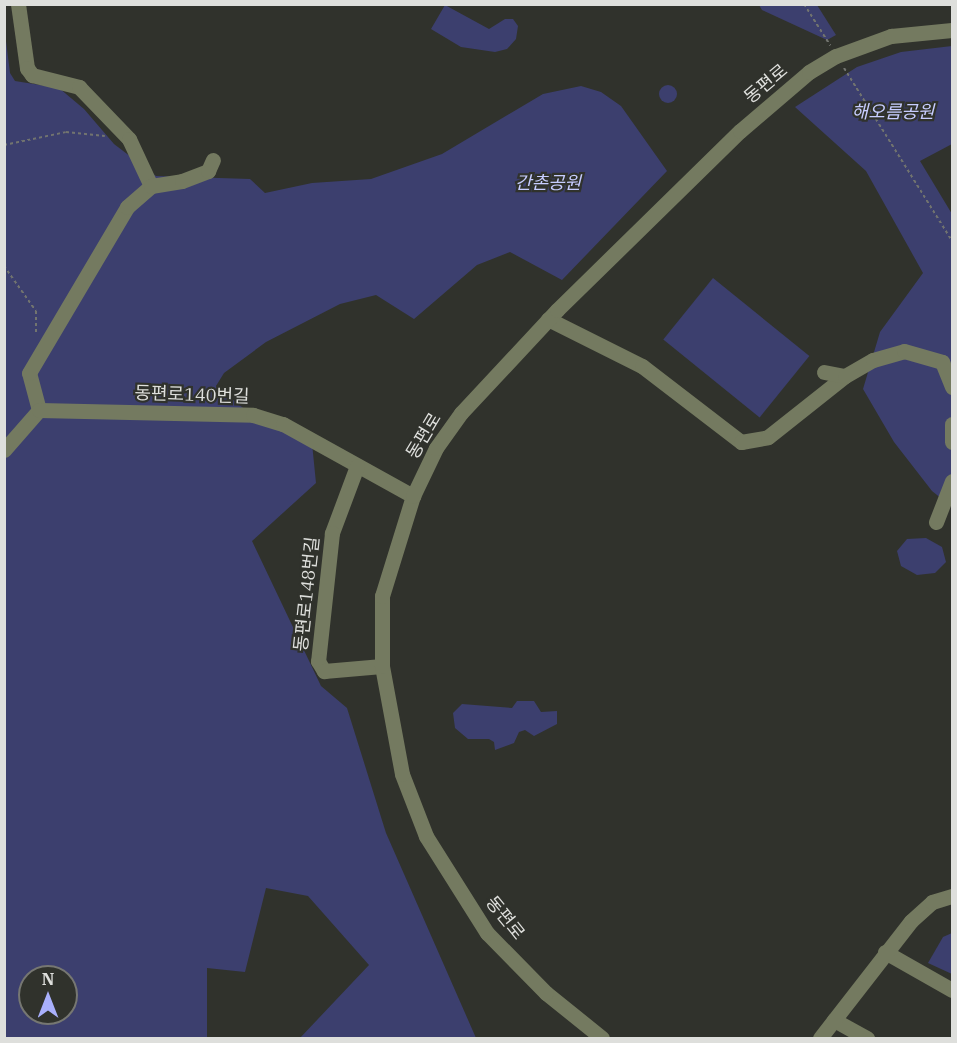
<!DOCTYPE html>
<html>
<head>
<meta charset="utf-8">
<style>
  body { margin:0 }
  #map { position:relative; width:957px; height:1043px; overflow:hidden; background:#30322c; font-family:"IBM Plex Serif","Noto Sans KR",serif }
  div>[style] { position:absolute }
  .green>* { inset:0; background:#3c3f6e; transform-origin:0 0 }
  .round { border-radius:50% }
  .path>* { height:2px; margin-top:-1px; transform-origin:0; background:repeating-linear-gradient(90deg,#72746f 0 3px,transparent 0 6px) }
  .minor>* { height:15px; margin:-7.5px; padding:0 7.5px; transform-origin:7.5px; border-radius:7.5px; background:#747a60 }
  span { translate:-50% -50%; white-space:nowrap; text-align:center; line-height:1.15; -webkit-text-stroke:4.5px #30322c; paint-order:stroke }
  .street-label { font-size:18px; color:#dedfdc }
  .park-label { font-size:18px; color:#c7cdff; font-style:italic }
  .frame { position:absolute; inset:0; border:6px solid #dedfdc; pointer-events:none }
  .north { position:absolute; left:18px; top:965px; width:60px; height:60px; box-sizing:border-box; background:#30322c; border:2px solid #767772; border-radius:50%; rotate:0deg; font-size:16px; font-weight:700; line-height:24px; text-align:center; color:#dedfdc }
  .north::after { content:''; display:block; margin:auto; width:21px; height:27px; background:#a9b0fc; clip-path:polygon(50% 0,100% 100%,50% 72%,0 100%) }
</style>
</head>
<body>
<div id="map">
  <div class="green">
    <div style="clip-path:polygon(445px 5px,489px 29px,505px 19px,513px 19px,518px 26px,516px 39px,507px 49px,495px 52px,461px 47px,431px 29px)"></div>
    <div style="clip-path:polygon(759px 5px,817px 5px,836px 35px,827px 40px,762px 10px)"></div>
    <div style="clip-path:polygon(evenodd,4px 25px,10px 73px,15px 81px,59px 88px,84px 109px,114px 144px,156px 176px,250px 179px,265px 193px,312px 183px,371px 179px,442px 154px,543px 94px,581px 86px,601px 92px,621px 106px,667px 171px,562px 280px,510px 252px,477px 265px,414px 319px,376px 295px,340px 304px,266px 342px,224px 373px,216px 386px,253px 416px,312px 443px,316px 483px,252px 541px,321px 686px,347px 708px,386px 833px,476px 1038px,300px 1038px,369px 965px,308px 896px,266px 888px,245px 972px,207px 968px,207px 1038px,5px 1038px,4px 25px,30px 977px,66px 977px,66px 1013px,30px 1013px,30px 977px)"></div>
    <div style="clip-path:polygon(952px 46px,952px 144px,920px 161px,952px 214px,952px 507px,932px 491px,894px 442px,863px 389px,880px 332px,923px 273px,866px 171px,795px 107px,857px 67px,901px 52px)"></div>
    <div class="round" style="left:659px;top:85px;width:18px;height:18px"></div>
    <div style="left:713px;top:278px;width:124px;height:79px;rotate:39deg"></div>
    <div style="clip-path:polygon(926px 538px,942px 547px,946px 562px,935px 573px,917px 575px,901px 566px,897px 551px,907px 539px)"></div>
    <div style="clip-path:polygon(517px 701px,534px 701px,541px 712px,557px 711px,557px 724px,534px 736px,525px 730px,519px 732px,514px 743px,495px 750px,494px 742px,489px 739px,468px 739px,455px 728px,453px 713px,462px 704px,512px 708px)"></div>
    <div style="clip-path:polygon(952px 933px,952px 974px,928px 963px,943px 937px)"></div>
  </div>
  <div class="path">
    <div style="left:804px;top:4px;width:49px;rotate:57.6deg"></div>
    <div style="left:844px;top:68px;width:204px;rotate:58deg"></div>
    <div style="left:4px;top:145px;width:63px;rotate:-11.8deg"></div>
    <div style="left:66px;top:132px;width:39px;rotate:6deg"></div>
    <div style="left:4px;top:266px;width:55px;rotate:54.6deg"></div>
    <div style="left:36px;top:311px;width:22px;rotate:90deg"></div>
  </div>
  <div class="minor">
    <div style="left:18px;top:4px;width:65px;rotate:82deg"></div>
    <div style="left:27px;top:68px;width:9px;rotate:54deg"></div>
    <div style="left:32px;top:75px;width:49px;rotate:14.3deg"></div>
    <div style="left:79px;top:87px;width:72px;rotate:46.1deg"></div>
    <div style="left:129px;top:139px;width:52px;rotate:64.9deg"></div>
    <div style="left:548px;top:319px;width:105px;rotate:26.6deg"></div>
    <div style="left:642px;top:366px;width:125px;rotate:37.5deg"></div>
    <div style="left:741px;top:442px;width:27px;rotate:-10deg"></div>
    <div style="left:768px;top:437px;width:98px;rotate:-38.4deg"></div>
    <div style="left:824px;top:372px;width:21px;rotate:11deg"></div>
    <div style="left:845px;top:376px;width:32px;rotate:-30deg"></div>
    <div style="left:873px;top:360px;width:32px;rotate:-16deg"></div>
    <div style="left:904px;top:351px;width:40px;rotate:16deg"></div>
    <div style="left:942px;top:362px;width:27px;rotate:68deg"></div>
    <div style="left:39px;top:410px;width:38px;rotate:-105deg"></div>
    <div style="left:29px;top:373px;width:193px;rotate:-59.4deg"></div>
    <div style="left:127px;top:207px;width:32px;rotate:-41deg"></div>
    <div style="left:151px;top:186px;width:31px;rotate:-9deg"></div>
    <div style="left:182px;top:181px;width:28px;rotate:-21deg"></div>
    <div style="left:208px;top:171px;width:12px;rotate:-66deg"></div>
    <div style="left:952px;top:424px;width:18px;rotate:90deg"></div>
    <div style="left:4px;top:450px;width:53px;rotate:-48.8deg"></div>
    <div style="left:39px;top:410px;width:214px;rotate:1.3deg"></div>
    <div style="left:253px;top:415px;width:31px;rotate:17deg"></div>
    <div style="left:283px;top:424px;width:149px;rotate:29deg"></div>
    <div style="left:357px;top:466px;width:72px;rotate:110.5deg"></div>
    <div style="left:332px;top:533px;width:129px;rotate:96.2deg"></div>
    <div style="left:318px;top:661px;width:12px;rotate:59deg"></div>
    <div style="left:324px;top:671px;width:58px;rotate:-4.9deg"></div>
    <div style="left:936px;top:522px;width:44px;rotate:-68.7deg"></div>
    <div style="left:885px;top:952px;width:77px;rotate:29.6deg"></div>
    <div style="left:834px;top:1020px;width:38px;rotate:29deg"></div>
    <div style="left:602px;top:1038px;width:72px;rotate:-141.2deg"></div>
    <div style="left:546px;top:993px;width:84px;rotate:-134.5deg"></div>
    <div style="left:487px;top:933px;width:115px;rotate:-122.2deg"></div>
    <div style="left:426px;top:836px;width:66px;rotate:-111.2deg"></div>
    <div style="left:402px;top:774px;width:110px;rotate:-100.5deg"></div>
    <div style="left:382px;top:666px;width:70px;rotate:-90deg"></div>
    <div style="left:382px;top:596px;width:105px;rotate:-72.8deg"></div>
    <div style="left:413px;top:496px;width:53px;rotate:-64.4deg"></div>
    <div style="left:436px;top:448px;width:43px;rotate:-54.5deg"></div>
    <div style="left:461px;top:413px;width:141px;rotate:-47deg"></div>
    <div style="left:557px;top:310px;width:256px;rotate:-44.4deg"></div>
    <div style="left:740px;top:131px;width:91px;rotate:-40.5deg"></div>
    <div style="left:809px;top:72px;width:31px;rotate:-31deg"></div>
    <div style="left:836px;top:56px;width:59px;rotate:-20deg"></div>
    <div style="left:891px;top:36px;width:61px;rotate:-5.6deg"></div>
    <div style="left:820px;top:1038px;width:148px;rotate:-52.1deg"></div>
    <div style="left:911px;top:921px;width:28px;rotate:-42deg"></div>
    <div style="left:932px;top:902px;width:21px;rotate:-17deg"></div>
  </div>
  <div class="street-label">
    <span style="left:766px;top:84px;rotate:-40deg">동편로</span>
    <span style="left:192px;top:395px;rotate:2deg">동편로140번길</span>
    <span style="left:424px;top:436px;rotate:-59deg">동편로</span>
    <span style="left:307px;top:594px;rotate:-84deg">동편로148번길</span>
    <span style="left:505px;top:918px;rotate:51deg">동편로</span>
  </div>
  <div class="park-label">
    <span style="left:893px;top:112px">해오름공원</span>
    <span style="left:548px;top:183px">간촌공원</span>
  </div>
  <div class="frame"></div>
  <div class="north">N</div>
</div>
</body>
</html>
